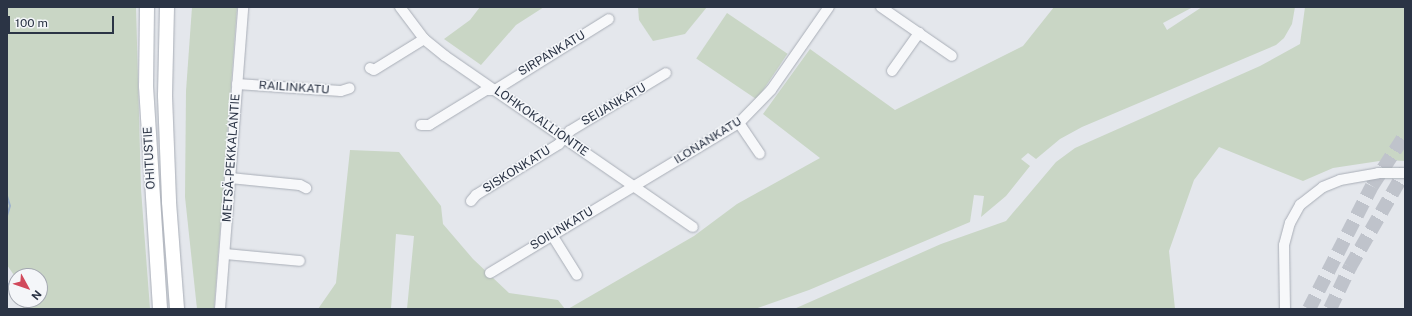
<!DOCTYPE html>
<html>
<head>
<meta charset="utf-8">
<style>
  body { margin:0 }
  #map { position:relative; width:1412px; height:316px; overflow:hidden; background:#e4e7ec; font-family:"Public Sans",sans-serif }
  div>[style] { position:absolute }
  .green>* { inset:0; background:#c9d6c5; transform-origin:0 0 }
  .stream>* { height:2px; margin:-1px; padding:0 1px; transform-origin:1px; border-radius:1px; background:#9fb4cc }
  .highway-tunnel>* { height:14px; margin-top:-7px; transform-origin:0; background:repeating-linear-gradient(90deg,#bfc3cb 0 14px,transparent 0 21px) }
  .roads { filter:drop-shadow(0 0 1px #a9aeb7) drop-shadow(0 0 1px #a9aeb7) }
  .minor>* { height:10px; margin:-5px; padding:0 5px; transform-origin:5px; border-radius:5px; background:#f7f8fa }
  .highway>* { height:14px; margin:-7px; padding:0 7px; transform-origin:7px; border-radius:7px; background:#fff }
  span { translate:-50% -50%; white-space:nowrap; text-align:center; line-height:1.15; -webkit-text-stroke:3px #f4f6f9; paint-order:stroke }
  .street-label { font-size:12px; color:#2b3445 }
  .frame { position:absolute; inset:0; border:8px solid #2b3445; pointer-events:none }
  .north { position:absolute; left:8px; top:268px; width:40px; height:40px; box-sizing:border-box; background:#f4f6f9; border:1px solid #a4a8b1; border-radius:50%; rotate:130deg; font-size:11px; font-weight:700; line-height:16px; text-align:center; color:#2b3445 }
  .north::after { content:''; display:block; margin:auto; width:14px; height:18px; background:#d1495b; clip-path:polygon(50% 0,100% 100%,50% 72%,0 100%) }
  .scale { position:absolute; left:8px; top:16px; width:106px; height:18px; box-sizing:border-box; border:2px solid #2b3445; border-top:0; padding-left:5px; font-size:12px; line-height:14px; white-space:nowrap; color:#2b3445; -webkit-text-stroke:3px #f4f6f9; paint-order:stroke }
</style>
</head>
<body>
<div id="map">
  <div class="green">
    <div style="clip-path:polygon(7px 7px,136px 7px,141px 189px,150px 309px,22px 309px,27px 300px,40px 300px,40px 276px,16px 276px,16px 278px,7px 265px)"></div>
    <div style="clip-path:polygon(192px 7px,237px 7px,214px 309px,197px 309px,185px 197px,186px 91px)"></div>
    <div style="clip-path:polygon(480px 7px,544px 7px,516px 25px,481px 65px,444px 39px,470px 20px)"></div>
    <div style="clip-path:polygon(638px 7px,707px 7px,685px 34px,653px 41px,639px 20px)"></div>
    <div style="clip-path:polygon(1054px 7px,1193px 7px,1163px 23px,1167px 30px,1202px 7px,1295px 7px,1292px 24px,1284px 38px,1276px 45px,1082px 127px,1060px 139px,1036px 159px,1028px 153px,1021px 159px,1030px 166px,1006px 196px,981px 217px,984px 196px,974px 195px,970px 222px,809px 290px,755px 309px,568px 309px,694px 236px,737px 204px,820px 158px,763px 114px,810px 49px,895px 110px,1023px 46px)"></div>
    <div style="clip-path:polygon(1305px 7px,1405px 7px,1405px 161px,1386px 160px,1333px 168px,1303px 181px,1219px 147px,1194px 180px,1169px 251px,1175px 309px,794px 309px,941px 244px,1006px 221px,1056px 162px,1075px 148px,1260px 66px,1300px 44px)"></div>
    <div style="left:727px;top:13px;width:73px;height:55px;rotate:34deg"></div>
    <div style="clip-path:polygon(350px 150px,399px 152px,441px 206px,443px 224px,473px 259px,509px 293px,558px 300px,565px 309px,407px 309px,414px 236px,396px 234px,391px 309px,318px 309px,336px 283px)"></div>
  </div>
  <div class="stream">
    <div style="left:7px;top:196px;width:10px;rotate:73deg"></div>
    <div style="left:10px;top:206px;width:10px;rotate:107deg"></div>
    <div style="left:7px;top:283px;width:13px;rotate:45deg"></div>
    <div style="left:23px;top:300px;width:10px;rotate:61deg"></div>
  </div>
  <div class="highway-tunnel">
    <div style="left:1309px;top:309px;width:138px;rotate:-62.9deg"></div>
    <div style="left:1372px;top:186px;width:61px;rotate:-57.1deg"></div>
    <div style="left:1330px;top:309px;width:47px;rotate:-64.5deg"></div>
    <div style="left:1350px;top:267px;width:111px;rotate:-60.2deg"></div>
  </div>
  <div class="roads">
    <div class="minor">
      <div style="left:400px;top:7px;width:40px;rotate:53deg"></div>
      <div style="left:424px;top:39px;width:27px;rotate:39deg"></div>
      <div style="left:445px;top:56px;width:301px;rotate:34.6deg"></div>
      <div style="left:881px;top:7px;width:86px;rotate:34.6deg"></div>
      <div style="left:370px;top:68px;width:4px;rotate:27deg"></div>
      <div style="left:374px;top:70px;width:59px;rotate:-31.8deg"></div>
      <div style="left:892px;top:71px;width:47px;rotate:-54.6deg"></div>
      <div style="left:237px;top:84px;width:104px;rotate:3.9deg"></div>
      <div style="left:341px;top:91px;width:9px;rotate:-18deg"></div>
      <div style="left:739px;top:123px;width:37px;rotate:56deg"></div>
      <div style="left:421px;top:125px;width:8px"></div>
      <div style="left:429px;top:125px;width:67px;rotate:-31.6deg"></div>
      <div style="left:486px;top:90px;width:9px"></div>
      <div style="left:495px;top:90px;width:134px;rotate:-31.9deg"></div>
      <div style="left:230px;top:178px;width:70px;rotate:5.7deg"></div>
      <div style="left:300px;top:185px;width:7px;rotate:27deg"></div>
      <div style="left:471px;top:201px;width:8px;rotate:-50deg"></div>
      <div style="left:476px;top:195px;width:97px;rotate:-31.6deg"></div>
      <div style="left:559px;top:144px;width:17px;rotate:-50deg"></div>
      <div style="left:570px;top:131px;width:112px;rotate:-31.1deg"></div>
      <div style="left:552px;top:235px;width:47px;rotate:58deg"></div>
      <div style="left:225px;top:254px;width:75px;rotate:5.3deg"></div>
      <div style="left:490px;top:273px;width:291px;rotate:-31.1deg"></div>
      <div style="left:739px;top:123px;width:46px;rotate:-45.9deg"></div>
      <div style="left:771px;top:90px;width:101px;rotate:-55.1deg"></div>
      <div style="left:220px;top:309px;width:303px;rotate:-85.6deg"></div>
      <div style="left:1285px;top:309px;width:64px;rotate:-90.9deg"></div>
      <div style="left:1284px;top:245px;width:23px;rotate:-75deg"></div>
      <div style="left:1290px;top:223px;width:21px;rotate:-61deg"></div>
      <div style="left:1300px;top:205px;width:29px;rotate:-38deg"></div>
      <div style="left:1323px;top:187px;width:18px;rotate:-22deg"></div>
      <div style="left:1340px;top:180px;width:39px;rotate:-10deg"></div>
      <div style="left:1378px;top:173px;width:27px"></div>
    </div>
    <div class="highway">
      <div style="left:147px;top:7px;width:79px;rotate:90.7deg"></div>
      <div style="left:146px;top:86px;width:223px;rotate:86.4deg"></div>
      <div style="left:167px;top:7px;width:89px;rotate:91.3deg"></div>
      <div style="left:165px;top:96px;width:106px;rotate:87.8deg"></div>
      <div style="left:169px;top:202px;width:107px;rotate:85.7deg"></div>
    </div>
  </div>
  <div class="street-label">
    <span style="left:552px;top:54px;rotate:-31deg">SIRPANKATU</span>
    <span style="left:294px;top:88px;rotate:4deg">RAILINKATU</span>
    <span style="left:614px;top:105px;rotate:-30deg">SEIJANKATU</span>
    <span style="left:541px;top:122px;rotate:35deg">LOHKOKALLIONTIE</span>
    <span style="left:708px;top:141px;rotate:-32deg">ILONANKATU</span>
    <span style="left:150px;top:158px;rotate:-93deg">OHITUSTIE</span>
    <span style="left:232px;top:158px;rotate:-86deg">METSÄ-PEKKALANTIE</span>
    <span style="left:517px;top:170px;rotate:-32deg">SISKONKATU</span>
    <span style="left:562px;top:229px;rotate:-31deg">SOILINKATU</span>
  </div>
  <div class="frame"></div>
  <div class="north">N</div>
  <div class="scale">100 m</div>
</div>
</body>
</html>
